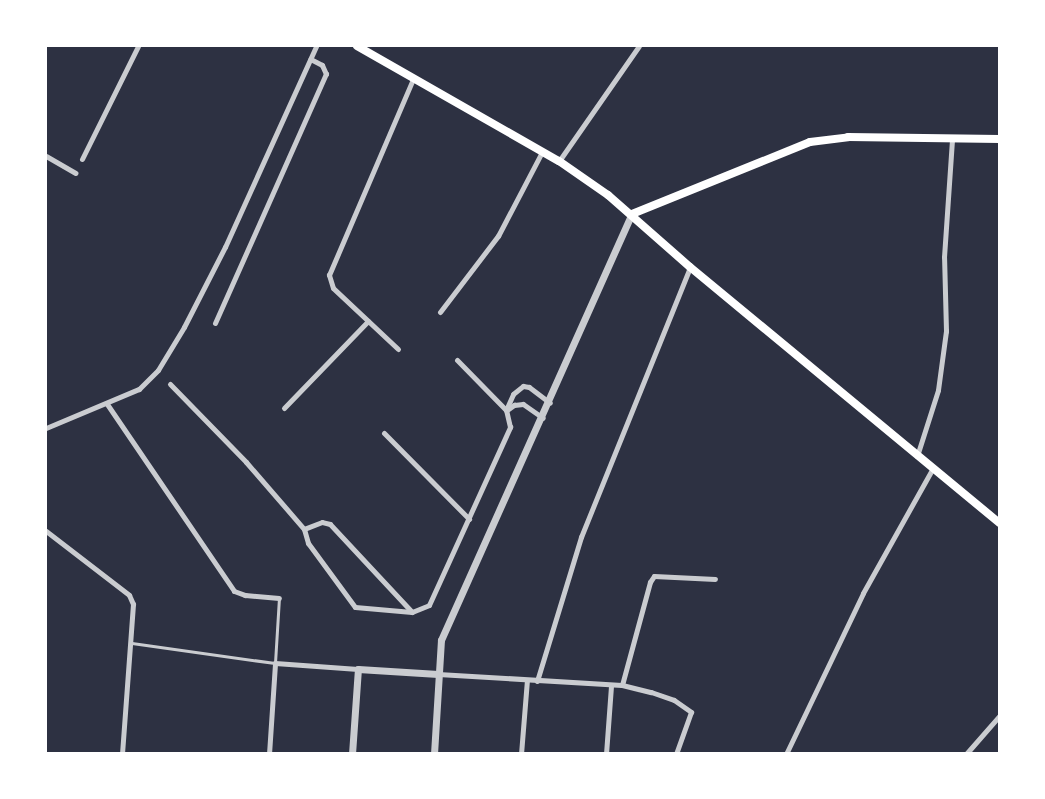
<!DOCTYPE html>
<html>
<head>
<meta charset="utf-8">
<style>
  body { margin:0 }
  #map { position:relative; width:1045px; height:799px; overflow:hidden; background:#2d3142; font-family:Cabin,sans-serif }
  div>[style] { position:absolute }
  .service>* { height:2.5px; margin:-1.25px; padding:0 1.25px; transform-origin:1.25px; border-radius:1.25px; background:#caccd0 }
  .minor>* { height:5px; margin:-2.5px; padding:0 2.5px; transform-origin:2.5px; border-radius:2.5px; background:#caccd0 }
  .tertiary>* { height:7px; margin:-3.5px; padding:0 3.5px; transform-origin:3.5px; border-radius:3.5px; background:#caccd0 }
  .secondary>* { height:8px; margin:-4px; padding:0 4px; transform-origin:4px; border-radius:4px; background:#fff }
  span { translate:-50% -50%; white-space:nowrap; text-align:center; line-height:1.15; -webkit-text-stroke:5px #fff; paint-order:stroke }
  .frame { position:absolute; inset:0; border:47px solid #fff; pointer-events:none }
</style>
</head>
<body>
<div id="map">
  <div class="service">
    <div style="left:132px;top:643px;width:144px;rotate:8deg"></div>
    <div style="left:275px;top:663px;width:65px;rotate:-86.5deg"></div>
  </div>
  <div class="minor">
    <div style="left:46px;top:156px;width:34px;rotate:30deg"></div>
    <div style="left:82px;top:159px;width:126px;rotate:-63.6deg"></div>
    <div style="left:559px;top:161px;width:140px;rotate:-55.2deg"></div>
    <div style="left:440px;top:312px;width:96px;rotate:-52.7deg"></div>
    <div style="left:498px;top:236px;width:95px;rotate:-62.4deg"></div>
    <div style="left:215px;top:323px;width:273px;rotate:-66deg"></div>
    <div style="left:326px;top:74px;width:10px;rotate:-114deg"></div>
    <div style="left:322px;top:65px;width:13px;rotate:-153deg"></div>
    <div style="left:398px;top:349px;width:89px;rotate:-136.8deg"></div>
    <div style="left:333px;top:288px;width:14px;rotate:-107deg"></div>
    <div style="left:329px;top:275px;width:215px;rotate:-66.8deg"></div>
    <div style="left:170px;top:384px;width:109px;rotate:45.7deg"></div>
    <div style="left:246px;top:462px;width:89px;rotate:49.1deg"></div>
    <div style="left:107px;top:404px;width:226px;rotate:55.8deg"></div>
    <div style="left:234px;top:591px;width:12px;rotate:20deg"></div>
    <div style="left:245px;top:595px;width:34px;rotate:5deg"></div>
    <div style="left:284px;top:408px;width:121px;rotate:-46deg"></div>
    <div style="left:506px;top:410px;width:17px;rotate:-66deg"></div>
    <div style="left:513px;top:394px;width:13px;rotate:-39deg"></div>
    <div style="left:523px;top:386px;width:6px;rotate:9deg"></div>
    <div style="left:529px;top:387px;width:26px;rotate:37deg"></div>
    <div style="left:507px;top:410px;width:9px;rotate:-36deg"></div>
    <div style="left:514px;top:405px;width:9px;rotate:-6deg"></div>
    <div style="left:523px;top:404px;width:24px;rotate:35deg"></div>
    <div style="left:46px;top:428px;width:101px;rotate:-22.8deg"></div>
    <div style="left:139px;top:389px;width:27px;rotate:-45deg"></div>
    <div style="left:158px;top:370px;width:50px;rotate:-58.8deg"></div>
    <div style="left:184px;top:327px;width:90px;rotate:-62.9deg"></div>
    <div style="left:225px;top:247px;width:221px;rotate:-65.6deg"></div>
    <div style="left:384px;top:433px;width:121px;rotate:45.3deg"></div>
    <div style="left:917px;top:456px;width:69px;rotate:-72.3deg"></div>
    <div style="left:938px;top:390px;width:60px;rotate:-82.3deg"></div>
    <div style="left:946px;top:331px;width:74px;rotate:-91.5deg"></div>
    <div style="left:944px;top:257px;width:118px;rotate:-86.1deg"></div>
    <div style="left:46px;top:531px;width:105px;rotate:37.6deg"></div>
    <div style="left:129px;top:595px;width:10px;rotate:66deg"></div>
    <div style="left:133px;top:604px;width:150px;rotate:94.2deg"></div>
    <div style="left:412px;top:612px;width:120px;rotate:-133deg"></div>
    <div style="left:330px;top:524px;width:8px;rotate:-166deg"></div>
    <div style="left:322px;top:522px;width:19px;rotate:159deg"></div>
    <div style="left:304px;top:529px;width:15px;rotate:74deg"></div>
    <div style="left:308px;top:543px;width:79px;rotate:53.7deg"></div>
    <div style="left:355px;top:607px;width:57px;rotate:5deg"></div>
    <div style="left:412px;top:612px;width:18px;rotate:-22deg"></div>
    <div style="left:429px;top:605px;width:196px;rotate:-65.5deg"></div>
    <div style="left:510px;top:427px;width:17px;rotate:-103deg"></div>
    <div style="left:506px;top:410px;width:70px;rotate:-134.4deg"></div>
    <div style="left:438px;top:674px;width:184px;rotate:3.4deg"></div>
    <div style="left:622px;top:685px;width:30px;rotate:14deg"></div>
    <div style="left:651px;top:692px;width:24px;rotate:19deg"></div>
    <div style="left:674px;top:700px;width:21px;rotate:35deg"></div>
    <div style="left:691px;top:712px;width:45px;rotate:109.7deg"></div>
    <div style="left:537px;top:681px;width:151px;rotate:-73deg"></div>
    <div style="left:581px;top:537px;width:291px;rotate:-68deg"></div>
    <div style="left:622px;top:685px;width:107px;rotate:-74.8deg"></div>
    <div style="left:650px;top:582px;width:7px;rotate:-56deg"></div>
    <div style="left:654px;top:576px;width:61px;rotate:2.8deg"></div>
    <div style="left:269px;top:754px;width:91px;rotate:-86.2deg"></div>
    <div style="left:275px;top:663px;width:83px;rotate:4.1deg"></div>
    <div style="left:521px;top:754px;width:74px;rotate:-85.4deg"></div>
    <div style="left:606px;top:754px;width:68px;rotate:-85.8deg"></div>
    <div style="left:786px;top:754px;width:178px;rotate:-64.4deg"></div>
    <div style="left:863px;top:593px;width:143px;rotate:-60.8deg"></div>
    <div style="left:966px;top:754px;width:52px;rotate:-48.9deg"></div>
  </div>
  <div class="tertiary">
    <div style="left:352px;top:754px;width:85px;rotate:-86deg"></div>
    <div style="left:358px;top:669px;width:80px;rotate:3.6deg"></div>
    <div style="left:434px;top:754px;width:114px;rotate:-86.5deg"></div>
    <div style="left:441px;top:640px;width:467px;rotate:-65.9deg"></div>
  </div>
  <div class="secondary">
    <div style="left:357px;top:46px;width:232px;rotate:29.7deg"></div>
    <div style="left:559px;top:161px;width:60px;rotate:34.8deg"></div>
    <div style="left:608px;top:195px;width:109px;rotate:41.3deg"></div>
    <div style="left:690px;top:267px;width:402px;rotate:39.6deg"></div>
    <div style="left:632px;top:214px;width:192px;rotate:-22deg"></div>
    <div style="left:810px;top:142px;width:38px;rotate:-7deg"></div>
    <div style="left:848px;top:137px;width:152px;rotate:0.8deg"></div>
  </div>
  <div class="frame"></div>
</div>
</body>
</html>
